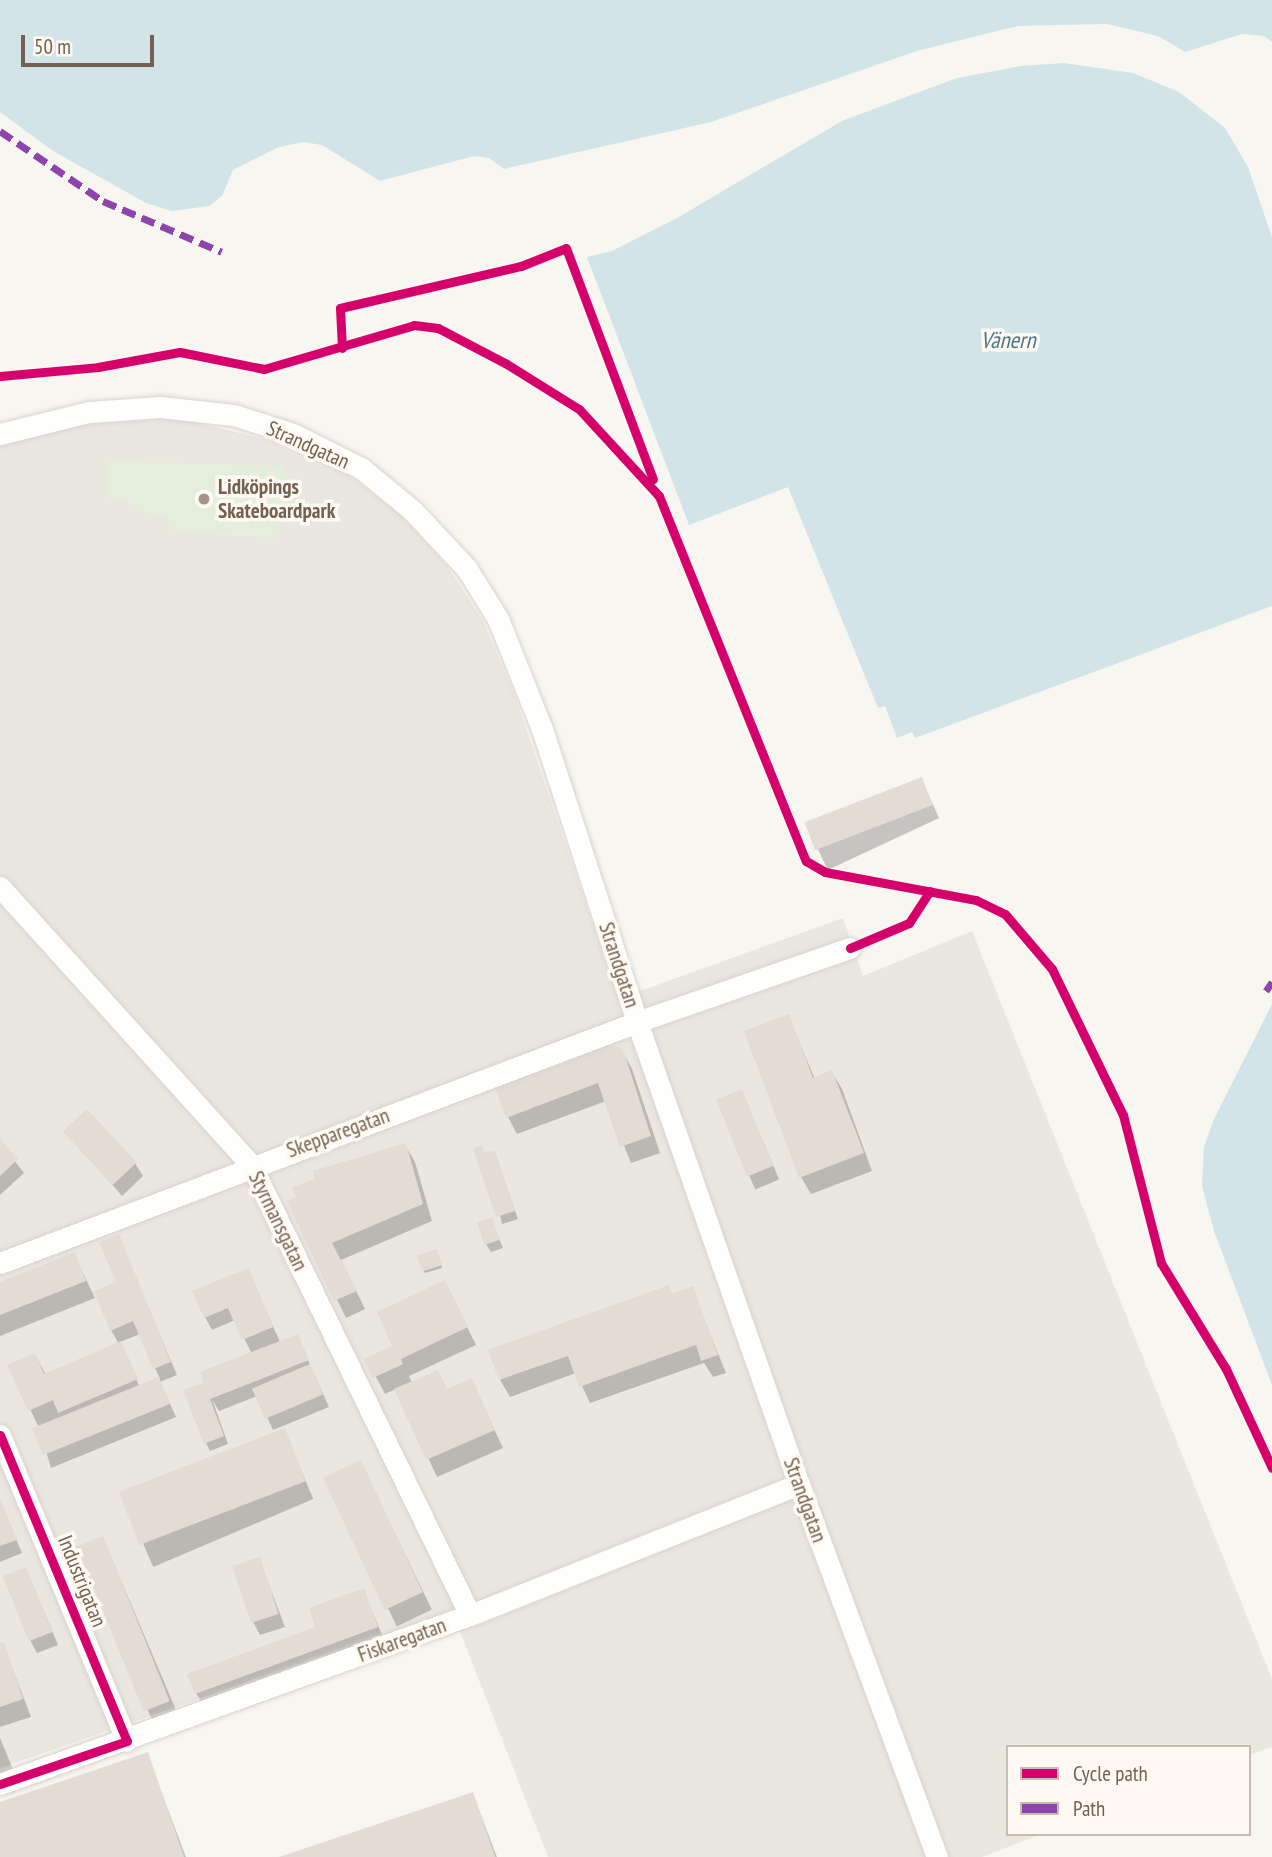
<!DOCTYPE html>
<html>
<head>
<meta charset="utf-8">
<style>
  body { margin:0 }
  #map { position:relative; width:1272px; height:1857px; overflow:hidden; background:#f8f6f0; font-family:"PT Sans Narrow",sans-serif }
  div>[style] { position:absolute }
  .industrial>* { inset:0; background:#eae6e0 }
  .green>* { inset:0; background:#e5eedc }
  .water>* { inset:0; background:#d2e4e8 }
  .shadow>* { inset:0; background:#0003; transform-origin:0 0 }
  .building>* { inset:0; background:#e2dcd5; transform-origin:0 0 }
  .roads { filter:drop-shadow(0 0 2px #d8d3ce) drop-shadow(0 0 2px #d8d3ce) }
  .minor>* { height:21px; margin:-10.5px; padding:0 10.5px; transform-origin:10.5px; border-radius:10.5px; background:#fefefd }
  .quiet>* { height:7px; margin-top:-3.5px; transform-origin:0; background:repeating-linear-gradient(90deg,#8e44ad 0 14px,transparent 0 21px) }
  .cycleway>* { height:9px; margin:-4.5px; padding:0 4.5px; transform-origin:4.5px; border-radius:4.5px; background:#d6006c }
  .dots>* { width:19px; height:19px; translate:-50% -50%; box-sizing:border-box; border:4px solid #fefaf3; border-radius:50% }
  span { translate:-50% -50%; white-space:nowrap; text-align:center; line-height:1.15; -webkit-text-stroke:7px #fefaf3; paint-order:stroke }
  .street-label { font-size:21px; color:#756151 }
  .poi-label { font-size:21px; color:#756151; font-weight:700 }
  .left { translate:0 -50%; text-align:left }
  .water-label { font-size:23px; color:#4c7785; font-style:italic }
  .legend { position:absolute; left:1006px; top:1745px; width:245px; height:91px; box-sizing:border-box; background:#fefaf3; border:2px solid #c7bdb2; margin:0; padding:9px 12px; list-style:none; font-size:21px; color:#756151 }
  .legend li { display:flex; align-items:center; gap:14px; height:35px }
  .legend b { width:35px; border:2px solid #c7bdb2 }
  .scale { position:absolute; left:21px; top:35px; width:133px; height:32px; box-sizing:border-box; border:4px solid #756151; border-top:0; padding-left:9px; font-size:21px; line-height:24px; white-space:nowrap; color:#756151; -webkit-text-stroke:5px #fefaf3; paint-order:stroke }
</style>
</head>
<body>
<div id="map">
  <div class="industrial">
    <div style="clip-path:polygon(173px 417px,293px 446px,350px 476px,401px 515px,447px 566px,483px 621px,515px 696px,618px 999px,843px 918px,863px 976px,972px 931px,1272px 1679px,1272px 1747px,1249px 1755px,1249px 1747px,1008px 1747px,1008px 1834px,1041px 1834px,982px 1857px,548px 1857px,452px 1611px,0 1768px,0 443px,61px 427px)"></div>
  </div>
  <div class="green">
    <div style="clip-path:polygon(106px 461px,284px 466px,287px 489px,295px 501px,276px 538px,170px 531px,168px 514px,146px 514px,125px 501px,106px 498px)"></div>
  </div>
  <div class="water">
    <div style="clip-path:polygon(0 0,1272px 0,1272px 42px,1264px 36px,1242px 34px,1185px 52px,1158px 36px,1107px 24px,1018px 26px,917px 51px,711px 122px,504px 169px,489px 158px,474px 156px,380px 181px,322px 145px,303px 142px,279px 147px,233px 170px,222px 196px,209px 206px,172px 211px,146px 203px,53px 151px,0 112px)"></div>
    <div style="clip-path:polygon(1064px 63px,1133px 73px,1179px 92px,1225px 128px,1248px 167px,1272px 237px,1272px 606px,915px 738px,912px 732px,897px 738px,885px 706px,878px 708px,788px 487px,689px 525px,587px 257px,612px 251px,677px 218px,842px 121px,957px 78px,1021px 66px)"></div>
    <div style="clip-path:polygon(1272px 1004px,1272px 1385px,1214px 1231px,1202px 1186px,1204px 1147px,1214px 1119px)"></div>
  </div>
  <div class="shadow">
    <div style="left:921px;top:779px;width:43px;height:123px;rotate:65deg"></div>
    <div style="clip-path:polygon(788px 1016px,815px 1079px,832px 1072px,842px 1089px,872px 1171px,811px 1194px,801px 1177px)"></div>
    <div style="clip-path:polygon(622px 1051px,632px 1069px,660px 1153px,631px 1163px,606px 1101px,517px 1134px,508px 1117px)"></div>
    <div style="left:742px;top:1092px;width:95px;height:26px;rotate:67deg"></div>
    <div style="clip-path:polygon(66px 1131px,135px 1163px,143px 1176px,122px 1196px)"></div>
    <div style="clip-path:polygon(0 1142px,24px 1173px,0 1195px)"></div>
    <div style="clip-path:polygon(405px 1145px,415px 1162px,432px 1221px,341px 1260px,365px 1309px,346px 1318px,290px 1202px)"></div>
    <div style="clip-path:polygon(494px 1152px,518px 1219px,502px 1224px,486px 1155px)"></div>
    <div style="clip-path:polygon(491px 1219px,503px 1248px,491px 1252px,486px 1244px)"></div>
    <div style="clip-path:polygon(evenodd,118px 1236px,177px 1375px,160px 1382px,176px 1417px,51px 1468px,39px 1428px,10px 1366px,35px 1355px,46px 1375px,119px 1344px,111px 1330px,118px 1283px,118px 1236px,140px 1334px,160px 1379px,140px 1388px,120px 1342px,140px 1334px)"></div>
    <div style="clip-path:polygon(74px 1254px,95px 1298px,0 1336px,0 1283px)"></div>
    <div style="clip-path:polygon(438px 1254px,442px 1268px,425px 1273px,423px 1270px)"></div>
    <div style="clip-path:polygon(248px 1270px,280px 1342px,297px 1336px,329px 1407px,273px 1430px,257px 1396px,219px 1411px,212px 1399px,228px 1444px,210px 1451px,206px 1443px,206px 1384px,252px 1354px,235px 1320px,212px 1330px,205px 1317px)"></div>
    <div style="clip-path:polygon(445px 1282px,476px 1345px,409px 1376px,412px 1383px,437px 1372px,448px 1391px,471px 1380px,503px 1448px,437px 1477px,396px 1389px,385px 1394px,367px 1360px,395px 1347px)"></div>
    <div style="clip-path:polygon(668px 1287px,673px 1295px,692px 1289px,726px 1373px,713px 1377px,704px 1363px,590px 1403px,576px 1373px,510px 1397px,500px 1380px)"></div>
    <div style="left:284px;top:1430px;width:75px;height:174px;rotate:67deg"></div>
    <div style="left:360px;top:1462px;width:164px;height:39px;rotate:64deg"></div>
    <div style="clip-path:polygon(0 1502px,22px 1553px,0 1562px)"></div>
    <div style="left:103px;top:1538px;width:195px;height:26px;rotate:67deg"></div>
    <div style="clip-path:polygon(259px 1559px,285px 1627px,260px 1635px,253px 1622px)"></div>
    <div style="clip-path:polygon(26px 1569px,58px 1645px,37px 1653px,30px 1640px)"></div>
    <div style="clip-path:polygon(363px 1590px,386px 1644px,206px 1710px,196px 1693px,318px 1628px)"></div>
    <div style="clip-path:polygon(3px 1644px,31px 1717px,0 1727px,0 1645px)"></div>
    <div style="clip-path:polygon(0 1738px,15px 1774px,0 1779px)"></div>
    <div style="clip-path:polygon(147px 1754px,186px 1857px,0 1857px,0 1804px)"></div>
    <div style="clip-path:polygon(473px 1794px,497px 1857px,283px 1857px)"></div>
  </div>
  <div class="building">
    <div style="left:922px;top:777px;width:30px;height:126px;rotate:69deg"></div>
    <div style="clip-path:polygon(789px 1014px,813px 1078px,832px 1070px,864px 1153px,799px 1178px,744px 1031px)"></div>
    <div style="clip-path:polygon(607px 1043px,623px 1049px,651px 1136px,620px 1147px,598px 1083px,506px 1118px,495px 1087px)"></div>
    <div style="left:742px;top:1089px;width:83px;height:28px;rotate:68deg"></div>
    <div style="left:87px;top:1109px;width:73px;height:33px;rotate:47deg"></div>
    <div style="clip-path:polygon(0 1139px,18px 1159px,0 1176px)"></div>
    <div style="clip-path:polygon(406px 1143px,423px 1204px,332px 1243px,357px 1291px,334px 1301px,287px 1201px,296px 1197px,292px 1187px,315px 1179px,313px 1171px)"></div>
    <div style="clip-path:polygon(482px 1145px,485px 1153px,495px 1150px,515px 1211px,496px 1217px,473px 1149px)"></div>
    <div style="left:492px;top:1217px;width:24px;height:16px;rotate:71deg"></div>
    <div style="clip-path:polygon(119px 1234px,171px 1362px,153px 1369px,133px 1321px,110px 1331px,94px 1291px,116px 1282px,99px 1242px)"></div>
    <div style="left:437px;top:1249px;width:17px;height:21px;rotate:73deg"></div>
    <div style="clip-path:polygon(75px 1252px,86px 1281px,0 1315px,0 1282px)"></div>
    <div style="clip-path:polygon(249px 1268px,273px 1327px,242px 1340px,228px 1308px,204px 1318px,192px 1291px)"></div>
    <div style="clip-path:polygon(445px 1280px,468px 1327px,401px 1359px,403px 1364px,373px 1378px,364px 1359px,392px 1346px,377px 1312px)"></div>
    <div style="clip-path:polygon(669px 1285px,672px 1294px,693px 1286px,718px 1355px,701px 1361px,696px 1345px,579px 1387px,568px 1356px,499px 1380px,488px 1350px)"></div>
    <div style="clip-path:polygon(298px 1334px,309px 1360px,210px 1399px,224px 1436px,204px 1444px,183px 1390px,204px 1383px,200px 1372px)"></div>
    <div style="clip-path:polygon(121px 1341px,138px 1379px,58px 1413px,53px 1400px,28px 1411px,7px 1365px,35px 1353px,44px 1374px)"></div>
    <div style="left:310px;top:1364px;width:33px;height:63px;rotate:67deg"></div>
    <div style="clip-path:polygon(438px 1370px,447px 1389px,472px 1378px,495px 1430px,426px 1460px,394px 1389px)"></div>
    <div style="left:159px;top:1377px;width:29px;height:137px;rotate:68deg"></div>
    <div style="left:285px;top:1428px;width:57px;height:178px;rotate:69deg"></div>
    <div style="left:361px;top:1460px;width:146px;height:42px;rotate:65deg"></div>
    <div style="clip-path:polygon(0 1498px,17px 1540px,0 1546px)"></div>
    <div style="left:103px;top:1536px;width:178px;height:28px;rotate:68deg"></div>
    <div style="left:260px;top:1557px;width:60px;height:29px;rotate:72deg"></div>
    <div style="left:26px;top:1567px;width:70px;height:25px;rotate:68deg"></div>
    <div style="clip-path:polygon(364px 1588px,378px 1627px,195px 1694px,187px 1674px,315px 1627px,309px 1608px)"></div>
    <div style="clip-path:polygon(4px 1642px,23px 1699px,0 1707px,0 1643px)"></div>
    <div style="clip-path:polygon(148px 1752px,184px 1857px,0 1857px,0 1802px)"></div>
    <div style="clip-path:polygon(473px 1792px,495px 1857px,279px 1857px)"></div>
  </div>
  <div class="roads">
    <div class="minor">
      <div style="left:0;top:434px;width:92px;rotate:-13.9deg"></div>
      <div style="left:89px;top:412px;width:71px;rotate:-4deg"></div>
      <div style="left:160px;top:407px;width:74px;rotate:6.2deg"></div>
      <div style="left:234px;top:415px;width:62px;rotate:17.9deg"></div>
      <div style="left:293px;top:434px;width:76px;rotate:26.6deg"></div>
      <div style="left:361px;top:468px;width:67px;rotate:39.6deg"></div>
      <div style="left:413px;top:511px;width:79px;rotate:47deg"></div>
      <div style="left:467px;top:569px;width:59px;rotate:58.2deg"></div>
      <div style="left:498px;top:619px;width:118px;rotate:68.2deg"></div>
      <div style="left:542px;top:729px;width:308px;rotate:72deg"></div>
      <div style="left:637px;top:1022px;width:490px;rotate:70.7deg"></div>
      <div style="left:799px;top:1484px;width:398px;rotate:69.7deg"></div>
      <div style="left:0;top:887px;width:375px;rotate:47.9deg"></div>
      <div style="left:251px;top:1165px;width:500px;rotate:64.05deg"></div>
      <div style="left:0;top:1263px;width:681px;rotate:-20.72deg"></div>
      <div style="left:637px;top:1022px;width:225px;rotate:-19.2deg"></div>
      <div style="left:0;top:1435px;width:331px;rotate:67.5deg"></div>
      <div style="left:0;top:1784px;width:499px;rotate:-19.8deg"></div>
      <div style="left:470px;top:1615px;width:354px;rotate:-21.7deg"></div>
    </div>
  </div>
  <div class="quiet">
    <div style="left:0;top:131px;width:125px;rotate:34.2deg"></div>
    <div style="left:103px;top:201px;width:129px;rotate:23.2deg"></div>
    <div style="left:1266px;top:991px;width:11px;rotate:-56deg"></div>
  </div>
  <div class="cycleway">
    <div style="left:342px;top:348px;width:40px;rotate:-92.9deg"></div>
    <div style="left:340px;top:308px;width:186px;rotate:-13.1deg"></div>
    <div style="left:521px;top:266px;width:48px;rotate:-21.8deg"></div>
    <div style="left:566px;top:248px;width:247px;rotate:69.4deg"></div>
    <div style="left:0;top:376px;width:98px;rotate:-5.2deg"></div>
    <div style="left:98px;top:367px;width:83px;rotate:-10.4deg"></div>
    <div style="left:180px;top:352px;width:86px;rotate:11.4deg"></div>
    <div style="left:264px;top:369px;width:156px;rotate:-16.3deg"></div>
    <div style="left:414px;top:325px;width:24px;rotate:7deg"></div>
    <div style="left:438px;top:328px;width:76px;rotate:27.6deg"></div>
    <div style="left:505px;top:363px;width:87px;rotate:31.9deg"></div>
    <div style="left:579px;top:409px;width:118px;rotate:47.4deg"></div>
    <div style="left:659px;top:496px;width:393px;rotate:68.1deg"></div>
    <div style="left:806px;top:861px;width:22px;rotate:30deg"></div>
    <div style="left:825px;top:872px;width:154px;rotate:10.5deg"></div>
    <div style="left:976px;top:900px;width:32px;rotate:26deg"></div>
    <div style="left:1005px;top:914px;width:72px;rotate:49.5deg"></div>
    <div style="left:1052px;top:969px;width:162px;rotate:64.1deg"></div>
    <div style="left:1123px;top:1115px;width:153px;rotate:75.6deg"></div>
    <div style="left:1161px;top:1263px;width:124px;rotate:58.5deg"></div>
    <div style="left:1226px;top:1369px;width:109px;rotate:65.1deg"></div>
    <div style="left:850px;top:948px;width:64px;rotate:-23deg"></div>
    <div style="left:909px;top:923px;width:38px;rotate:-57deg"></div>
    <div style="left:0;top:1435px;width:331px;rotate:67.5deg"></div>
    <div style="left:127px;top:1741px;width:134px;rotate:161.3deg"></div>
  </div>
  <div class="dots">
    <div style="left:204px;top:499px;background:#a39589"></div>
  </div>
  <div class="street-label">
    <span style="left:308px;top:445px;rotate:24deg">Strandgatan</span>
    <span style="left:619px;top:965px;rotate:72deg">Strandgatan</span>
    <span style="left:338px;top:1133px;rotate:-20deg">Skepparegatan</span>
    <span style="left:278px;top:1221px;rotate:64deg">Styrmansgatan</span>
    <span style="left:805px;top:1500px;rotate:70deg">Strandgatan</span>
    <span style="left:82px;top:1581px;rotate:68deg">Industrigatan</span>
    <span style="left:402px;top:1640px;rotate:-20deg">Fiskaregatan</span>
  </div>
  <div class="poi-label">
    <span class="left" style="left:218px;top:499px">Lidköpings<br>Skateboardpark</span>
  </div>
  <div class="water-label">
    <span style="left:1008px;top:340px">Vänern</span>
  </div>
  <ul class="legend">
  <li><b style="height:9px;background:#d6006c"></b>Cycle path</li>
  <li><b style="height:9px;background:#8e44ad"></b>Path</li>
  </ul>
  <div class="scale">50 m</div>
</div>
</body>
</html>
